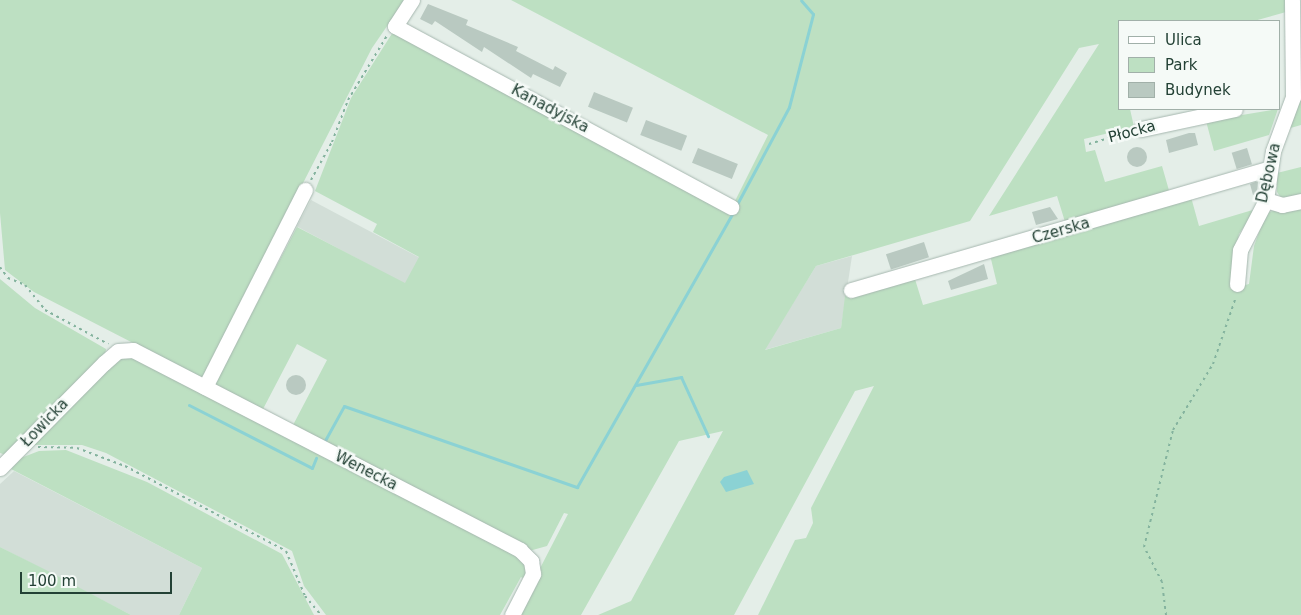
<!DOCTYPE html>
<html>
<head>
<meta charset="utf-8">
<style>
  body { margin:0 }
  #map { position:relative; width:1301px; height:615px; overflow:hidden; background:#e4eee8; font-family:"DejaVu Sans",sans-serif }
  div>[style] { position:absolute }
  .built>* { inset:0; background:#d2ded7; transform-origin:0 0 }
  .green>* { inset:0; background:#bde0c2 }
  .water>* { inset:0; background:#8bd2d4 }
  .stream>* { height:3px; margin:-1.5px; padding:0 1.5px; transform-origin:1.5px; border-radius:1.5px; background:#8bd2d4 }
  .building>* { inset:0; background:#b9c9c1; transform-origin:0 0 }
  .round { border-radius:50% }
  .path>* { height:2px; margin-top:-1px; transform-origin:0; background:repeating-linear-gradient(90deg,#84b39e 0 2.5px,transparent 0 6.5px) }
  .roads { filter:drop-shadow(0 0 1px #a6b7af) drop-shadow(0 0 1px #a6b7af) }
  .minor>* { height:15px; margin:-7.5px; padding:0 7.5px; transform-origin:7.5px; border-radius:7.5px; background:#fff }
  span { translate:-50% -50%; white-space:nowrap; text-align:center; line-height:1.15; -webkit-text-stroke:5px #f5faf7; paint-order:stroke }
  .street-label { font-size:15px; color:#234135 }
  .legend { position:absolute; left:1118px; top:20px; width:162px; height:90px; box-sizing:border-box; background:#f5faf7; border:1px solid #a1b0a9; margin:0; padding:6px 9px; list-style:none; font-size:15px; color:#234135 }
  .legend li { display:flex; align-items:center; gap:10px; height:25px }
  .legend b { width:25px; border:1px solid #a1b0a9 }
  .scale { position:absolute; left:20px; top:572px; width:152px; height:22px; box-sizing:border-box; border:2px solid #234135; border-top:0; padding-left:6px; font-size:15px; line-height:18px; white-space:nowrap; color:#234135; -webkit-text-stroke:4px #f5faf7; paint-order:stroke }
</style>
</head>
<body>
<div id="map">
  <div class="built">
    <div style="left:311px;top:200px;width:123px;height:30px;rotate:28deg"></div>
    <div style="clip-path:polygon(852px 256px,841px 328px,764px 350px,816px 266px)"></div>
    <div style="clip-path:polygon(14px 471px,202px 568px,179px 615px,131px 615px,0 547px,0 484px)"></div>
  </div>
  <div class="green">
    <div style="clip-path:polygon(0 0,405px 0,372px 48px,203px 379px,34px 292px,5px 270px,0 213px)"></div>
    <div style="clip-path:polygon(511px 0,1286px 0,1286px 12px,1254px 21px,1120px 21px,1120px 109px,1130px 109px,1134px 127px,1084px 139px,1086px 152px,1095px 150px,1105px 182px,1162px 166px,1170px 194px,1066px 225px,1057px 196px,989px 216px,1099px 44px,1079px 48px,970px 221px,816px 266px,765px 350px,841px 328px,845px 296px,914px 276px,923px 305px,997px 284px,990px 255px,1191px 197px,1199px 226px,1256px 209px,1239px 234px,1230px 289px,1249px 284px,1254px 246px,1266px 213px,1301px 203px,1301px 615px,758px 615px,795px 540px,806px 538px,813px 523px,811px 508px,874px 386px,855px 391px,734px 615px,598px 615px,631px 601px,723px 431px,679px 441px,581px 615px,516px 615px,568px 514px,564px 513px,547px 546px,529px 551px,292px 427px,327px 360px,297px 344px,262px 411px,214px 385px,297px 227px,405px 283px,419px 257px,373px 232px,377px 224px,315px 191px,351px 98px,393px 32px,730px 211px,768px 135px)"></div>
    <div style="clip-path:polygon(1301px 91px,1301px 125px,1287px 129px,1298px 92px)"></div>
    <div style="clip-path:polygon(1278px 109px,1269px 135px,1214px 151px,1206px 121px)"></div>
    <div style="clip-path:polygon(1301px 167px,1301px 196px,1283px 201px,1277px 192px,1277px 173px)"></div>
    <div style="clip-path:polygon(0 279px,35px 308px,106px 349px,105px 356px,6px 455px,0 453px)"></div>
    <div style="clip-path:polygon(125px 353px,522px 555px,528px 581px,521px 577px,500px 615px,326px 615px,304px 586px,292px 551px,106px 453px,82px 445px,29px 445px)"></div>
    <div style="clip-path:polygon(66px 450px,147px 482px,282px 554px,314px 615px,179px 615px,202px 568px,11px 469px,13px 461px,39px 451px)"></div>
    <div style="clip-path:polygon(0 547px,46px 570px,131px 615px,0 615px)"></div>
  </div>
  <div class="water">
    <div style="clip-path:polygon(747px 470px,754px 484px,726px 492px,720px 482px,724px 477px)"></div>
  </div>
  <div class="stream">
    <div style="left:736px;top:206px;width:112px;rotate:-61.8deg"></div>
    <div style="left:789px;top:107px;width:96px;rotate:-75.5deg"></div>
    <div style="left:813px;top:14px;width:18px;rotate:-131deg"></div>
    <div style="left:636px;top:385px;width:46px;rotate:-10.1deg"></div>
    <div style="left:681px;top:377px;width:65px;rotate:65.4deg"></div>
    <div style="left:189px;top:405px;width:138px;rotate:27.1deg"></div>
    <div style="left:312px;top:468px;width:11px;rotate:-68deg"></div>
    <div style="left:323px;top:444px;width:43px;rotate:-61.1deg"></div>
    <div style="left:344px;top:406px;width:247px;rotate:19.2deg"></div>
    <div style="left:577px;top:487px;width:316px;rotate:-60.4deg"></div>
  </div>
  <div class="building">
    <div style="clip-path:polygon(428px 4px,468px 20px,466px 25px,518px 47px,516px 51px,553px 70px,555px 66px,567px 73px,560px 87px,533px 74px,531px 78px,484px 47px,482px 52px,435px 21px,432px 25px,420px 19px)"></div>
    <div style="left:594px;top:92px;width:42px;height:16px;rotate:22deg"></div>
    <div style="left:646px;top:120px;width:44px;height:16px;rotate:21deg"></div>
    <div style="clip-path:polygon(1189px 133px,1195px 133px,1198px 145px,1169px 153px,1166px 140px)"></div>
    <div class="round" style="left:1127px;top:147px;width:20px;height:20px"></div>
    <div style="left:698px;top:148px;width:43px;height:16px;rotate:22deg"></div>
    <div style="left:1247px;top:148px;width:17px;height:16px;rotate:73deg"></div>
    <div style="clip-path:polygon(1258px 181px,1257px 194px,1253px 195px,1250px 184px)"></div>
    <div style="clip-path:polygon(1050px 207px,1058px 219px,1036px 225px,1032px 212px)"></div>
    <div style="left:924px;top:242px;width:16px;height:40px;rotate:72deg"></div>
    <div style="clip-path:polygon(984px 264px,988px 279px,951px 290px,948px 281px)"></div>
    <div class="round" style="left:286px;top:375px;width:20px;height:20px"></div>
  </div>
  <div class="path">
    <div style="left:1089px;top:144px;width:42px;rotate:-16.7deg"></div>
    <div style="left:311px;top:180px;width:43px;rotate:-61.1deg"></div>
    <div style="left:332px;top:142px;width:45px;rotate:-69.1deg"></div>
    <div style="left:348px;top:100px;width:77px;rotate:-58.8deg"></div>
    <div style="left:0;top:267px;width:14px;rotate:54deg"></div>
    <div style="left:8px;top:278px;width:18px;rotate:22deg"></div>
    <div style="left:25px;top:285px;width:32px;rotate:51deg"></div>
    <div style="left:45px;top:310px;width:72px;rotate:28.4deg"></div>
    <div style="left:38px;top:447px;width:39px;rotate:1deg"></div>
    <div style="left:77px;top:448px;width:51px;rotate:20.6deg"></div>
    <div style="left:125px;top:466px;width:182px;rotate:27.8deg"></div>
    <div style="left:286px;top:551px;width:49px;rotate:67.1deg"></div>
    <div style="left:305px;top:596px;width:25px;rotate:50deg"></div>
    <div style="left:1166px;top:615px;width:33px;rotate:-97deg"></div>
    <div style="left:1162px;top:582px;width:39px;rotate:-117deg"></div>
    <div style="left:1144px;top:547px;width:121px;rotate:-76.1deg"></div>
    <div style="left:1173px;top:430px;width:77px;rotate:-58.8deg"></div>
    <div style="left:1213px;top:364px;width:71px;rotate:-71.1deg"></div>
  </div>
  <div class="roads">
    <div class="minor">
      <div style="left:412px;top:0;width:31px;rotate:123deg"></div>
      <div style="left:395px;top:26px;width:382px;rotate:28.3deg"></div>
      <div style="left:1141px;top:129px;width:96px;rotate:-12deg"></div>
      <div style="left:1266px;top:200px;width:17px;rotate:17deg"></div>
      <div style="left:1282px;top:205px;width:19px;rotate:-12deg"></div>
      <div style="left:1237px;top:284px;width:34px;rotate:-85deg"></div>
      <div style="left:1240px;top:250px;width:56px;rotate:-62.5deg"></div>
      <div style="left:1266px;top:200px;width:49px;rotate:-81.9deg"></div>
      <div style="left:1273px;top:151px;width:58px;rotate:-69.7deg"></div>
      <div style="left:1293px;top:97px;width:97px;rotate:-90.6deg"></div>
      <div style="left:851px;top:290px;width:436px;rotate:-16.2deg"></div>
      <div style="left:205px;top:387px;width:221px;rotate:-63.1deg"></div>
      <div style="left:0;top:468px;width:148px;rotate:-45.3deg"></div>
      <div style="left:104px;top:363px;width:18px;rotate:-41deg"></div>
      <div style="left:118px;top:351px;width:15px;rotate:-4deg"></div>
      <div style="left:133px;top:350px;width:436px;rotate:27.3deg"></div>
      <div style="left:520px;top:550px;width:16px;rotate:45deg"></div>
      <div style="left:531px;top:561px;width:13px;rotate:81deg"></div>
      <div style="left:533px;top:574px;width:46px;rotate:117.1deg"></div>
    </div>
  </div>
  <div class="street-label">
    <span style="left:550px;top:109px;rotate:28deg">Kanadyjska</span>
    <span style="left:1132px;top:132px;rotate:-15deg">Płocka</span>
    <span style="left:1269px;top:173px;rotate:-77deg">Dębowa</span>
    <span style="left:1061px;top:231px;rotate:-16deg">Czerska</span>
    <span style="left:45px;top:423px;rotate:-46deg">Łowicka</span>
    <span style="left:366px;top:471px;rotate:27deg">Wenecka</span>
  </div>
  <ul class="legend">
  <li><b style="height:6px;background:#fff"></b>Ulica</li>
  <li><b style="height:14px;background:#bde0c2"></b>Park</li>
  <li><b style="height:14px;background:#b9c9c1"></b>Budynek</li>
  </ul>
  <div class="scale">100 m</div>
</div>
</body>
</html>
